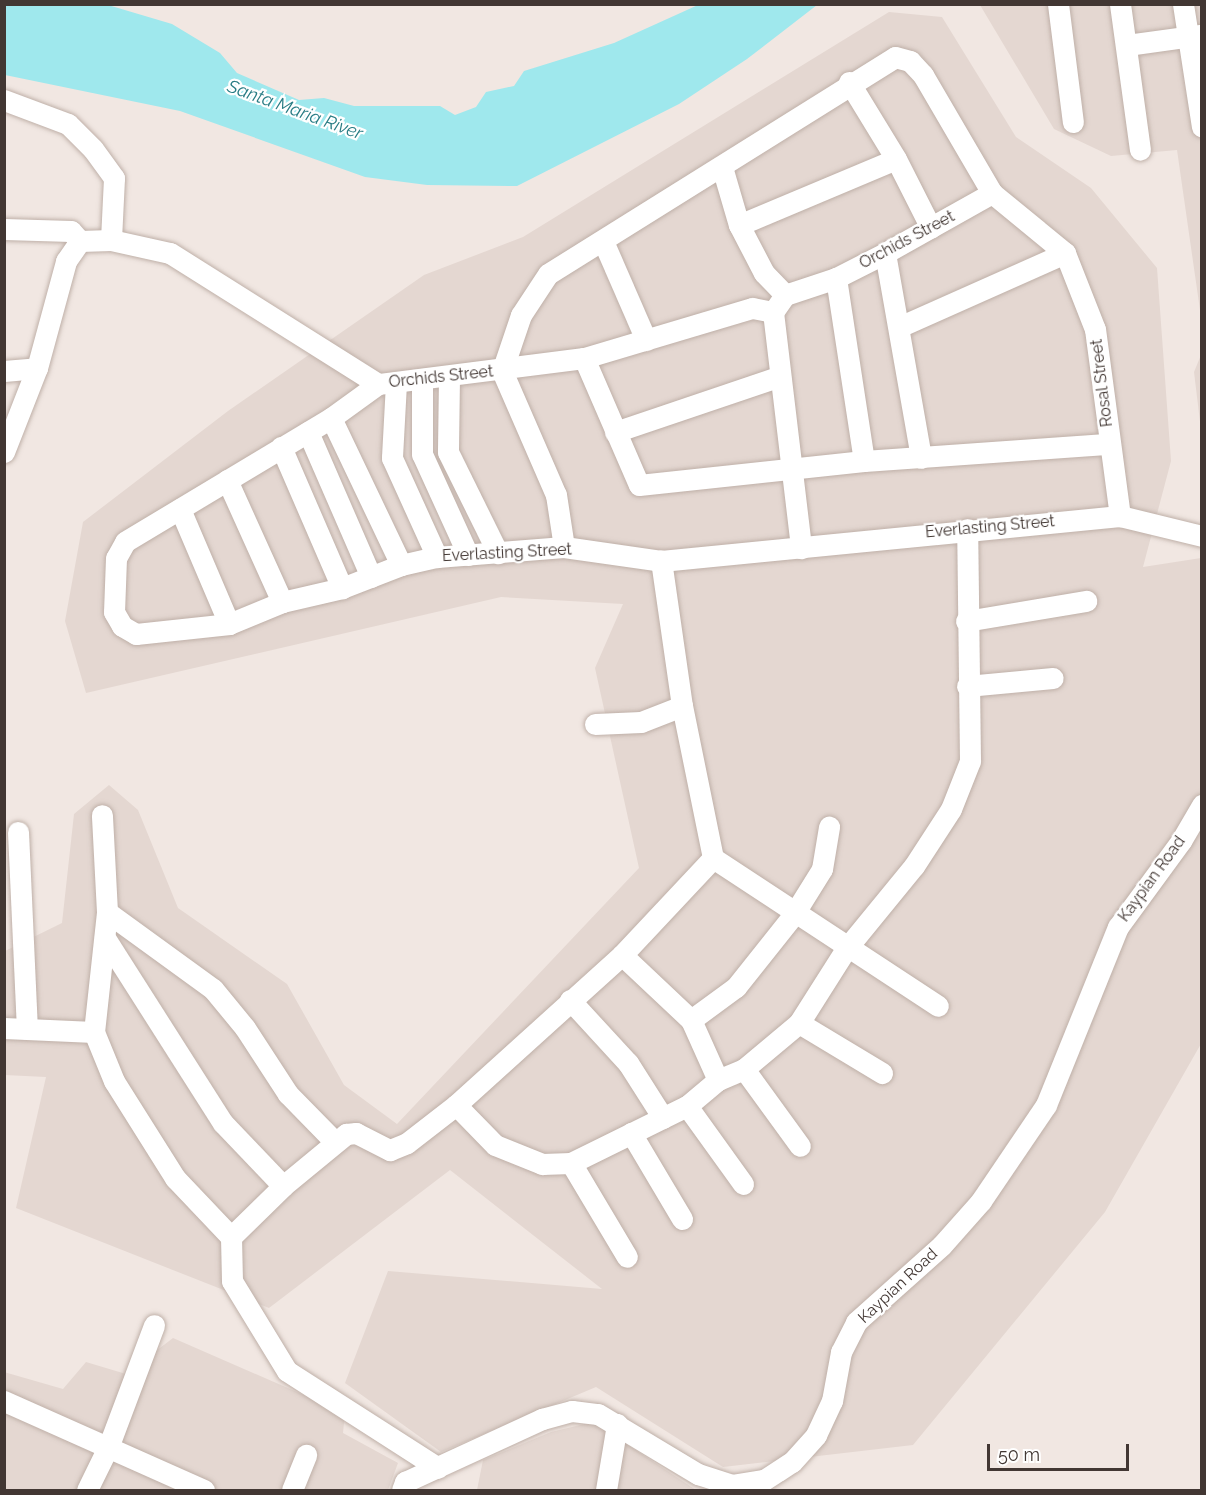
<!DOCTYPE html>
<html>
<head>
<meta charset="utf-8">
<style>
  body { margin:0 }
  #map { position:relative; width:1206px; height:1495px; overflow:hidden; background:#f1e7e2; font-family:Raleway,sans-serif }
  div>[style] { position:absolute }
  .residential>* { inset:0; background:#e4d7d1 }
  .water>* { inset:0; background:#9fe8ed }
  .roads { filter:drop-shadow(0 0 2px #bfb0a8) drop-shadow(0 0 2px #bfb0a8) }
  .minor>* { height:21px; margin:-10.5px; padding:0 10.5px; transform-origin:10.5px; border-radius:10.5px; background:#fff }
  span { translate:-50% -50%; white-space:nowrap; text-align:center; line-height:1.15; -webkit-text-stroke:4.5px #fff; paint-order:stroke }
  .street-label { font-size:16px; color:#423733 }
  .water-label { font-size:18px; color:#287c84; font-style:italic }
  .frame { position:absolute; inset:0; border:6px solid #423733; pointer-events:none }
  .scale { position:absolute; left:987px; top:1444px; width:142px; height:27px; box-sizing:border-box; border:3px solid #423733; border-top:0; padding-left:8px; font-size:18px; line-height:21px; white-space:nowrap; color:#423733; -webkit-text-stroke:4px #fff; paint-order:stroke }
</style>
</head>
<body>
<div id="map">
  <div class="residential">
    <div style="clip-path:polygon(980px 5px,1201px 5px,1201px 317px,1177px 150px,1111px 156px,1054px 129px)"></div>
    <div style="clip-path:polygon(889px 12px,942px 17px,1016px 137px,1091px 188px,1157px 268px,1171px 461px,1143px 567px,1201px 558px,1202px 1042px,1105px 1212px,913px 1445px,723px 1467px,596px 1387px,441px 1452px,345px 1383px,388px 1271px,602px 1289px,450px 1170px,269px 1308px,16px 1208px,46px 1077px,5px 1075px,5px 951px,62px 923px,74px 814px,109px 785px,138px 810px,178px 908px,287px 984px,344px 1085px,397px 1124px,639px 868px,595px 668px,623px 604px,501px 597px,86px 693px,65px 621px,83px 522px,228px 411px,424px 275px,523px 237px)"></div>
    <div style="clip-path:polygon(1201px 355px,1201px 430px,1194px 372px)"></div>
    <div style="clip-path:polygon(173px 1338px,345px 1413px,343px 1433px,398px 1463px,388px 1490px,5px 1490px,4px 1372px,63px 1389px,86px 1362px,126px 1374px)"></div>
    <div style="clip-path:polygon(593px 1422px,696px 1490px,477px 1490px,483px 1460px,551px 1432px)"></div>
  </div>
  <div class="water">
    <div style="clip-path:polygon(5px 4px,108px 5px,172px 24px,220px 53px,237px 73px,299px 100px,324px 98px,354px 106px,440px 106px,455px 115px,476px 107px,486px 92px,514px 86px,524px 71px,614px 43px,698px 5px,817px 5px,747px 59px,679px 104px,517px 186px,427px 185px,365px 177px,180px 111px,5px 75px)"></div>
  </div>
  <div class="roads">
    <div class="minor">
      <div style="left:1058px;top:4px;width:119px;rotate:82.8deg"></div>
      <div style="left:1120px;top:4px;width:147px;rotate:82.2deg"></div>
      <div style="left:1183px;top:4px;width:124px;rotate:81.2deg"></div>
      <div style="left:1127px;top:45px;width:74px;rotate:-7.8deg"></div>
      <div style="left:849px;top:82px;width:90px;rotate:58.6deg"></div>
      <div style="left:896px;top:159px;width:77px;rotate:63.1deg"></div>
      <div style="left:4px;top:100px;width:68px;rotate:20.6deg"></div>
      <div style="left:68px;top:124px;width:35px;rotate:45deg"></div>
      <div style="left:93px;top:149px;width:36px;rotate:54deg"></div>
      <div style="left:114px;top:178px;width:62px;rotate:92.8deg"></div>
      <div style="left:722px;top:167px;width:60px;rotate:73.7deg"></div>
      <div style="left:739px;top:225px;width:54px;rotate:62.5deg"></div>
      <div style="left:764px;top:273px;width:30px;rotate:46deg"></div>
      <div style="left:739px;top:225px;width:170px;rotate:-22.8deg"></div>
      <div style="left:4px;top:229px;width:67px;rotate:1.7deg"></div>
      <div style="left:71px;top:231px;width:13px;rotate:48deg"></div>
      <div style="left:603px;top:241px;width:108px;rotate:66.5deg"></div>
      <div style="left:885px;top:253px;width:208px;rotate:80deg"></div>
      <div style="left:836px;top:278px;width:185px;rotate:81.3deg"></div>
      <div style="left:785px;top:295px;width:21px;rotate:125deg"></div>
      <div style="left:773px;top:312px;width:238px;rotate:83.2deg"></div>
      <div style="left:785px;top:295px;width:54px;rotate:-18.4deg"></div>
      <div style="left:836px;top:278px;width:55px;rotate:-27deg"></div>
      <div style="left:885px;top:253px;width:123px;rotate:-29.3deg"></div>
      <div style="left:773px;top:312px;width:21px;rotate:-169deg"></div>
      <div style="left:752px;top:308px;width:175px;rotate:163.4deg"></div>
      <div style="left:584px;top:358px;width:208px;rotate:172.8deg"></div>
      <div style="left:378px;top:384px;width:58px;rotate:144.1deg"></div>
      <div style="left:331px;top:418px;width:240px;rotate:149deg"></div>
      <div style="left:125px;top:542px;width:18px;rotate:119deg"></div>
      <div style="left:116px;top:558px;width:54px;rotate:92.1deg"></div>
      <div style="left:114px;top:612px;width:16px;rotate:60deg"></div>
      <div style="left:122px;top:626px;width:16px;rotate:30deg"></div>
      <div style="left:136px;top:634px;width:94px;rotate:-6.1deg"></div>
      <div style="left:229px;top:624px;width:57px;rotate:-22.5deg"></div>
      <div style="left:282px;top:602px;width:62px;rotate:-13.1deg"></div>
      <div style="left:342px;top:588px;width:63px;rotate:-21.3deg"></div>
      <div style="left:401px;top:565px;width:37px;rotate:-13deg"></div>
      <div style="left:437px;top:557px;width:127px;rotate:-4.5deg"></div>
      <div style="left:564px;top:547px;width:98px;rotate:8.2deg"></div>
      <div style="left:661px;top:561px;width:461px;rotate:-5.6deg"></div>
      <div style="left:1120px;top:516px;width:84px;rotate:13.7deg"></div>
      <div style="left:899px;top:327px;width:182px;rotate:-24deg"></div>
      <div style="left:584px;top:358px;width:138px;rotate:66.6deg"></div>
      <div style="left:639px;top:485px;width:226px;rotate:-6.1deg"></div>
      <div style="left:864px;top:461px;width:246px;rotate:-4deg"></div>
      <div style="left:4px;top:371px;width:33px;rotate:-5deg"></div>
      <div style="left:449px;top:377px;width:75px;rotate:90.8deg"></div>
      <div style="left:448px;top:452px;width:113px;rotate:63.7deg"></div>
      <div style="left:422px;top:379px;width:75px;rotate:90deg"></div>
      <div style="left:422px;top:454px;width:111px;rotate:65.5deg"></div>
      <div style="left:396px;top:383px;width:75px;rotate:93.1deg"></div>
      <div style="left:392px;top:458px;width:109px;rotate:65.6deg"></div>
      <div style="left:331px;top:418px;width:163px;rotate:64.5deg"></div>
      <div style="left:308px;top:432px;width:158px;rotate:66.5deg"></div>
      <div style="left:615px;top:432px;width:174px;rotate:-18.7deg"></div>
      <div style="left:281px;top:447px;width:154px;rotate:66.6deg"></div>
      <div style="left:4px;top:452px;width:90px;rotate:-68.6deg"></div>
      <div style="left:37px;top:368px;width:111px;rotate:-74.8deg"></div>
      <div style="left:66px;top:261px;width:24px;rotate:-55deg"></div>
      <div style="left:80px;top:241px;width:31px;rotate:-2deg"></div>
      <div style="left:111px;top:240px;width:60px;rotate:12.4deg"></div>
      <div style="left:170px;top:253px;width:246px;rotate:32.2deg"></div>
      <div style="left:227px;top:480px;width:134px;rotate:65.7deg"></div>
      <div style="left:180px;top:509px;width:125px;rotate:66.9deg"></div>
      <div style="left:564px;top:547px;width:53px;rotate:-98.7deg"></div>
      <div style="left:556px;top:495px;width:135px;rotate:-113.5deg"></div>
      <div style="left:502px;top:371px;width:59px;rotate:-71.3deg"></div>
      <div style="left:521px;top:315px;width:49px;rotate:-56.6deg"></div>
      <div style="left:548px;top:274px;width:409px;rotate:-32deg"></div>
      <div style="left:895px;top:57px;width:16px;rotate:15deg"></div>
      <div style="left:910px;top:61px;width:19px;rotate:47deg"></div>
      <div style="left:923px;top:75px;width:137px;rotate:59.7deg"></div>
      <div style="left:992px;top:193px;width:94px;rotate:39.4deg"></div>
      <div style="left:1065px;top:253px;width:82px;rotate:68.5deg"></div>
      <div style="left:1095px;top:329px;width:189px;rotate:82.4deg"></div>
      <div style="left:966px;top:621px;width:122px;rotate:-9.5deg"></div>
      <div style="left:967px;top:686px;width:86px;rotate:-5.3deg"></div>
      <div style="left:595px;top:724px;width:46px;rotate:-2.5deg"></div>
      <div style="left:641px;top:722px;width:44px;rotate:-21.3deg"></div>
      <div style="left:18px;top:832px;width:197px;rotate:87.4deg"></div>
      <div style="left:713px;top:858px;width:269px;rotate:33.3deg"></div>
      <div style="left:107px;top:912px;width:131px;rotate:36deg"></div>
      <div style="left:213px;top:989px;width:50px;rotate:50.6deg"></div>
      <div style="left:245px;top:1028px;width:79px;rotate:56.9deg"></div>
      <div style="left:288px;top:1094px;width:67px;rotate:45.6deg"></div>
      <div style="left:105px;top:938px;width:219px;rotate:57.5deg"></div>
      <div style="left:223px;top:1123px;width:87px;rotate:46.4deg"></div>
      <div style="left:622px;top:955px;width:95px;rotate:43.3deg"></div>
      <div style="left:691px;top:1020px;width:66px;rotate:65.8deg"></div>
      <div style="left:570px;top:1000px;width:86px;rotate:47.4deg"></div>
      <div style="left:628px;top:1063px;width:65px;rotate:57.5deg"></div>
      <div style="left:691px;top:1020px;width:56px;rotate:-36.3deg"></div>
      <div style="left:736px;top:987px;width:93px;rotate:-51.5deg"></div>
      <div style="left:794px;top:914px;width:53px;rotate:-58.1deg"></div>
      <div style="left:822px;top:869px;width:43px;rotate:-80.5deg"></div>
      <div style="left:799px;top:1023px;width:97px;rotate:31.1deg"></div>
      <div style="left:4px;top:1028px;width:90px;rotate:2.5deg"></div>
      <div style="left:94px;top:1032px;width:53px;rotate:67.8deg"></div>
      <div style="left:114px;top:1081px;width:115px;rotate:57.8deg"></div>
      <div style="left:175px;top:1178px;width:81px;rotate:46.5deg"></div>
      <div style="left:231px;top:1237px;width:73px;rotate:-44.4deg"></div>
      <div style="left:283px;top:1186px;width:82px;rotate:-39.5deg"></div>
      <div style="left:346px;top:1134px;width:10px;rotate:-6deg"></div>
      <div style="left:356px;top:1133px;width:38px;rotate:27deg"></div>
      <div style="left:390px;top:1150px;width:18px;rotate:-22deg"></div>
      <div style="left:407px;top:1143px;width:62px;rotate:-37.8deg"></div>
      <div style="left:456px;top:1105px;width:224px;rotate:-42.1deg"></div>
      <div style="left:622px;top:955px;width:133px;rotate:-46.8deg"></div>
      <div style="left:713px;top:858px;width:155px;rotate:-101.5deg"></div>
      <div style="left:682px;top:706px;width:147px;rotate:-98.2deg"></div>
      <div style="left:94px;top:1032px;width:121px;rotate:-83.8deg"></div>
      <div style="left:107px;top:912px;width:97px;rotate:-93deg"></div>
      <div style="left:744px;top:1069px;width:95px;rotate:54deg"></div>
      <div style="left:456px;top:1105px;width:56px;rotate:45.7deg"></div>
      <div style="left:495px;top:1145px;width:51px;rotate:22deg"></div>
      <div style="left:542px;top:1164px;width:29px;rotate:-2deg"></div>
      <div style="left:571px;top:1163px;width:129px;rotate:-26.2deg"></div>
      <div style="left:687px;top:1106px;width:40px;rotate:-40deg"></div>
      <div style="left:718px;top:1080px;width:28px;rotate:-23deg"></div>
      <div style="left:744px;top:1069px;width:72px;rotate:-39.9deg"></div>
      <div style="left:799px;top:1023px;width:88px;rotate:-57.6deg"></div>
      <div style="left:846px;top:949px;width:107px;rotate:-50.7deg"></div>
      <div style="left:914px;top:866px;width:68px;rotate:-57deg"></div>
      <div style="left:951px;top:809px;width:52px;rotate:-68.4deg"></div>
      <div style="left:970px;top:761px;width:232px;rotate:-90.7deg"></div>
      <div style="left:687px;top:1106px;width:96px;rotate:54.3deg"></div>
      <div style="left:631px;top:1133px;width:100px;rotate:59.3deg"></div>
      <div style="left:571px;top:1163px;width:109px;rotate:59.2deg"></div>
      <div style="left:231px;top:1237px;width:44px;rotate:88.7deg"></div>
      <div style="left:232px;top:1281px;width:105px;rotate:58.6deg"></div>
      <div style="left:287px;top:1371px;width:179px;rotate:32.7deg"></div>
      <div style="left:4px;top:1401px;width:219px;rotate:24deg"></div>
      <div style="left:87px;top:1490px;width:50px;rotate:-63.9deg"></div>
      <div style="left:109px;top:1445px;width:128px;rotate:-69.4deg"></div>
      <div style="left:292px;top:1490px;width:38px;rotate:-68deg"></div>
      <div style="left:402px;top:1490px;width:9px;rotate:-69deg"></div>
      <div style="left:405px;top:1482px;width:151px;rotate:-24.7deg"></div>
      <div style="left:542px;top:1419px;width:31px;rotate:-15deg"></div>
      <div style="left:572px;top:1411px;width:26px;rotate:7deg"></div>
      <div style="left:598px;top:1414px;width:117px;rotate:31deg"></div>
      <div style="left:698px;top:1474px;width:35px;rotate:18deg"></div>
      <div style="left:731px;top:1485px;width:33px;rotate:-9deg"></div>
      <div style="left:764px;top:1480px;width:33px;rotate:-33deg"></div>
      <div style="left:792px;top:1462px;width:36px;rotate:-48deg"></div>
      <div style="left:816px;top:1435px;width:38px;rotate:-65deg"></div>
      <div style="left:832px;top:1401px;width:50px;rotate:-79.6deg"></div>
      <div style="left:841px;top:1352px;width:34px;rotate:-63deg"></div>
      <div style="left:856px;top:1322px;width:115px;rotate:-41.8deg"></div>
      <div style="left:942px;top:1245px;width:59px;rotate:-48.4deg"></div>
      <div style="left:981px;top:1201px;width:116px;rotate:-55.9deg"></div>
      <div style="left:1046px;top:1105px;width:192px;rotate:-68deg"></div>
      <div style="left:1118px;top:927px;width:107px;rotate:-53.8deg"></div>
      <div style="left:1181px;top:841px;width:42px;rotate:-59.7deg"></div>
      <div style="left:606px;top:1490px;width:67px;rotate:-80.5deg"></div>
    </div>
  </div>
  <div class="street-label">
    <span style="left:907px;top:240px;rotate:-28deg">Orchids Street</span>
    <span style="left:441px;top:377px;rotate:-6deg">Orchids Street</span>
    <span style="left:1102px;top:383px;rotate:-97deg">Rosal Street</span>
    <span style="left:990px;top:527px;rotate:-5deg">Everlasting Street</span>
    <span style="left:507px;top:553px;rotate:-3deg">Everlasting Street</span>
    <span style="left:1152px;top:879px;rotate:-54deg">Kaypian Road</span>
    <span style="left:898px;top:1286px;rotate:-43deg">Kaypian Road</span>
  </div>
  <div class="water-label">
    <span style="left:295px;top:110px;rotate:20deg">Santa Maria River</span>
  </div>
  <div class="frame"></div>
  <div class="scale">50 m</div>
</div>
</body>
</html>
